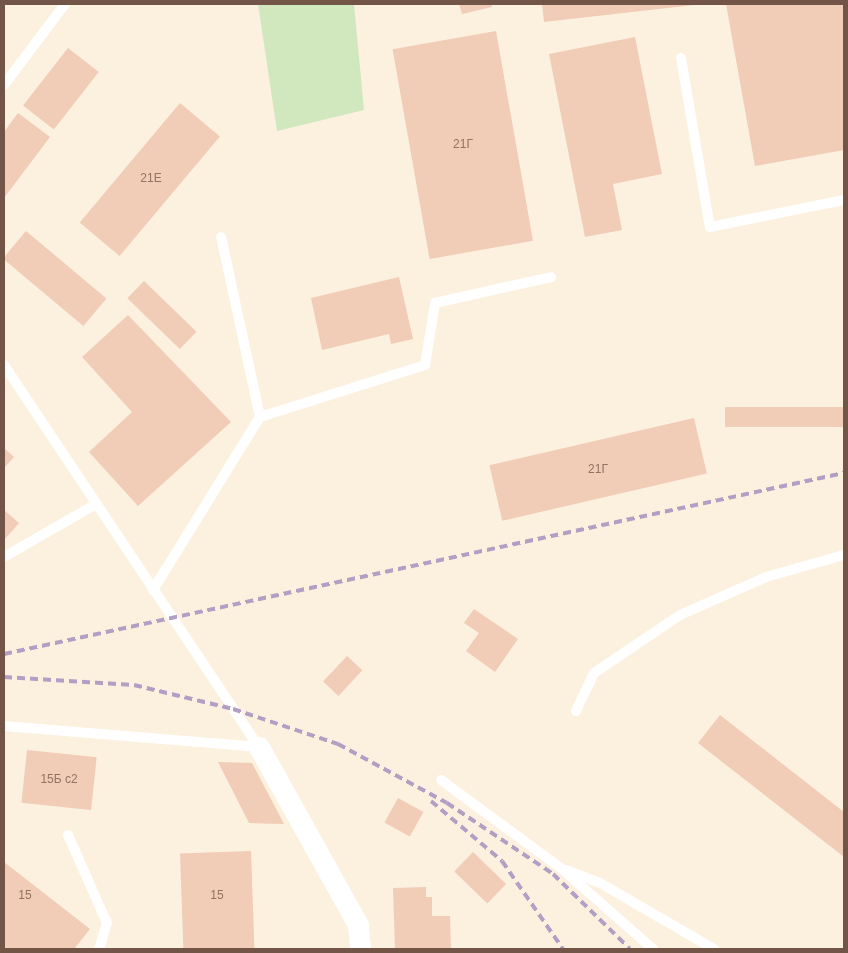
<!DOCTYPE html>
<html>
<head>
<meta charset="utf-8">
<style>
  body { margin:0 }
  #map { position:relative; width:848px; height:953px; overflow:hidden; background:#fcf0df; font-family:Helvetica,sans-serif }
  div>[style] { position:absolute }
  .green>* { inset:0; background:#d1e8bf }
  .building>* { inset:0; background:#f1ccb7; transform-origin:0 0 }
  .service>* { height:10px; margin:-5px; padding:0 5px; transform-origin:5px; border-radius:5px; background:#fff }
  .minor>* { height:21px; margin:-10.5px; padding:0 10.5px; transform-origin:10.5px; border-radius:10.5px; background:#fff }
  .rail>* { height:4px; margin-top:-2px; transform-origin:0; background:repeating-linear-gradient(90deg,#b29fc4 0 8px,transparent 0 13px) }
  span { translate:-50% -50%; white-space:nowrap; text-align:center; line-height:1.15; -webkit-text-stroke:5px #fff4e5; paint-order:stroke }
  .number-label { font-size:12px; color:#927363 }
  .number-label span { -webkit-text-stroke-width:0 }
  .frame { position:absolute; inset:0; border:5px solid #725547; pointer-events:none }
</style>
</head>
<body>
<div id="map">
  <div class="green">
    <div style="clip-path:polygon(258px 4px,354px 4px,364px 110px,277px 131px)"></div>
  </div>
  <div class="building">
    <div style="clip-path:polygon(459px 4px,491px 4px,492px 7px,462px 14px)"></div>
    <div style="clip-path:polygon(542px 4px,694px 4px,694px 5px,544px 22px)"></div>
    <div style="clip-path:polygon(726px 4px,844px 4px,844px 150px,755px 166px)"></div>
    <div style="left:496px;top:31px;width:213px;height:105px;rotate:80deg"></div>
    <div style="clip-path:polygon(635px 37px,662px 174px,613px 184px,622px 230px,585px 237px,549px 54px)"></div>
    <div style="left:68px;top:48px;width:39px;height:73px;rotate:38deg"></div>
    <div style="left:180px;top:103px;width:52px;height:156px;rotate:40deg"></div>
    <div style="clip-path:polygon(18px 113px,50px 137px,4px 198px,4px 132px)"></div>
    <div style="left:26px;top:231px;width:105px;height:36px;rotate:40deg"></div>
    <div style="clip-path:polygon(399px 277px,413px 339px,391px 344px,389px 334px,322px 350px,311px 298px)"></div>
    <div style="left:144px;top:281px;width:73px;height:24px;rotate:44deg"></div>
    <div style="clip-path:polygon(128px 315px,231px 422px,138px 506px,89px 452px,132px 412px,82px 357px)"></div>
    <div style="left:844px;top:407px;width:20px;height:119px;rotate:90deg"></div>
    <div style="left:694px;top:418px;width:57px;height:210px;rotate:77deg"></div>
    <div style="clip-path:polygon(4px 448px,14px 457px,4px 468px)"></div>
    <div style="clip-path:polygon(4px 510px,19px 523px,4px 540px)"></div>
    <div style="clip-path:polygon(474px 609px,518px 639px,495px 672px,466px 651px,479px 633px,464px 623px)"></div>
    <div style="left:347px;top:656px;width:21px;height:35px;rotate:43deg"></div>
    <div style="clip-path:polygon(720px 715px,844px 812px,844px 857px,698px 743px)"></div>
    <div style="left:27px;top:750px;width:70px;height:53px;rotate:6deg"></div>
    <div style="clip-path:polygon(218px 762px,252px 763px,284px 824px,249px 823px)"></div>
    <div style="left:398px;top:798px;width:29px;height:28px;rotate:29deg"></div>
    <div style="left:251px;top:851px;width:98px;height:71px;rotate:88deg"></div>
    <div style="left:473px;top:852px;width:46px;height:27px;rotate:44deg"></div>
    <div style="clip-path:polygon(4px 862px,90px 929px,74px 949px,4px 949px)"></div>
    <div style="clip-path:polygon(426px 887px,426px 897px,432px 897px,432px 916px,450px 916px,451px 949px,395px 949px,393px 888px)"></div>
  </div>
  <div class="service">
    <div style="left:681px;top:58px;width:171px;rotate:80.3deg"></div>
    <div style="left:710px;top:227px;width:137px;rotate:-11.4deg"></div>
    <div style="left:4px;top:85px;width:101px;rotate:-53deg"></div>
    <div style="left:4px;top:365px;width:459px;rotate:56.3deg"></div>
    <div style="left:260px;top:417px;width:173px;rotate:-17.5deg"></div>
    <div style="left:425px;top:365px;width:63px;rotate:-80.8deg"></div>
    <div style="left:435px;top:303px;width:119px;rotate:-12.6deg"></div>
    <div style="left:4px;top:557px;width:106px;rotate:-29.9deg"></div>
    <div style="left:153px;top:590px;width:203px;rotate:-58.3deg"></div>
    <div style="left:260px;top:417px;width:184px;rotate:-102.2deg"></div>
    <div style="left:576px;top:711px;width:42px;rotate:-64.7deg"></div>
    <div style="left:594px;top:673px;width:104px;rotate:-34deg"></div>
    <div style="left:680px;top:615px;width:94px;rotate:-23.8deg"></div>
    <div style="left:766px;top:577px;width:81px;rotate:-15.8deg"></div>
    <div style="left:4px;top:726px;width:256px;rotate:4.7deg"></div>
    <div style="left:441px;top:780px;width:149px;rotate:36.3deg"></div>
    <div style="left:561px;top:868px;width:123px;rotate:41.4deg"></div>
    <div style="left:68px;top:835px;width:96px;rotate:66.1deg"></div>
    <div style="left:107px;top:923px;width:27px;rotate:107deg"></div>
    <div style="left:566px;top:870px;width:36px;rotate:21deg"></div>
    <div style="left:600px;top:883px;width:132px;rotate:30.1deg"></div>
  </div>
  <div class="minor">
    <div style="left:259px;top:747px;width:204px;rotate:60.9deg"></div>
    <div style="left:358px;top:925px;width:24px;rotate:85deg"></div>
  </div>
  <div class="rail">
    <div style="left:4px;top:654px;width:859px;rotate:-12.16deg"></div>
    <div style="left:4px;top:677px;width:130px;rotate:3.5deg"></div>
    <div style="left:134px;top:685px;width:102px;rotate:13.6deg"></div>
    <div style="left:233px;top:709px;width:111px;rotate:18.4deg"></div>
    <div style="left:338px;top:744px;width:124px;rotate:28.4deg"></div>
    <div style="left:447px;top:803px;width:128px;rotate:33.8deg"></div>
    <div style="left:553px;top:874px;width:107px;rotate:44.2deg"></div>
    <div style="left:431px;top:801px;width:93px;rotate:40.2deg"></div>
    <div style="left:502px;top:861px;width:107px;rotate:55.3deg"></div>
  </div>
  <div class="number-label">
    <span style="left:463px;top:145px">21Г</span>
    <span style="left:151px;top:179px">21Е</span>
    <span style="left:598px;top:470px">21Г</span>
    <span style="left:59px;top:780px">15Б с2</span>
    <span style="left:25px;top:896px">15</span>
    <span style="left:217px;top:896px">15</span>
  </div>
  <div class="frame"></div>
</div>
</body>
</html>
